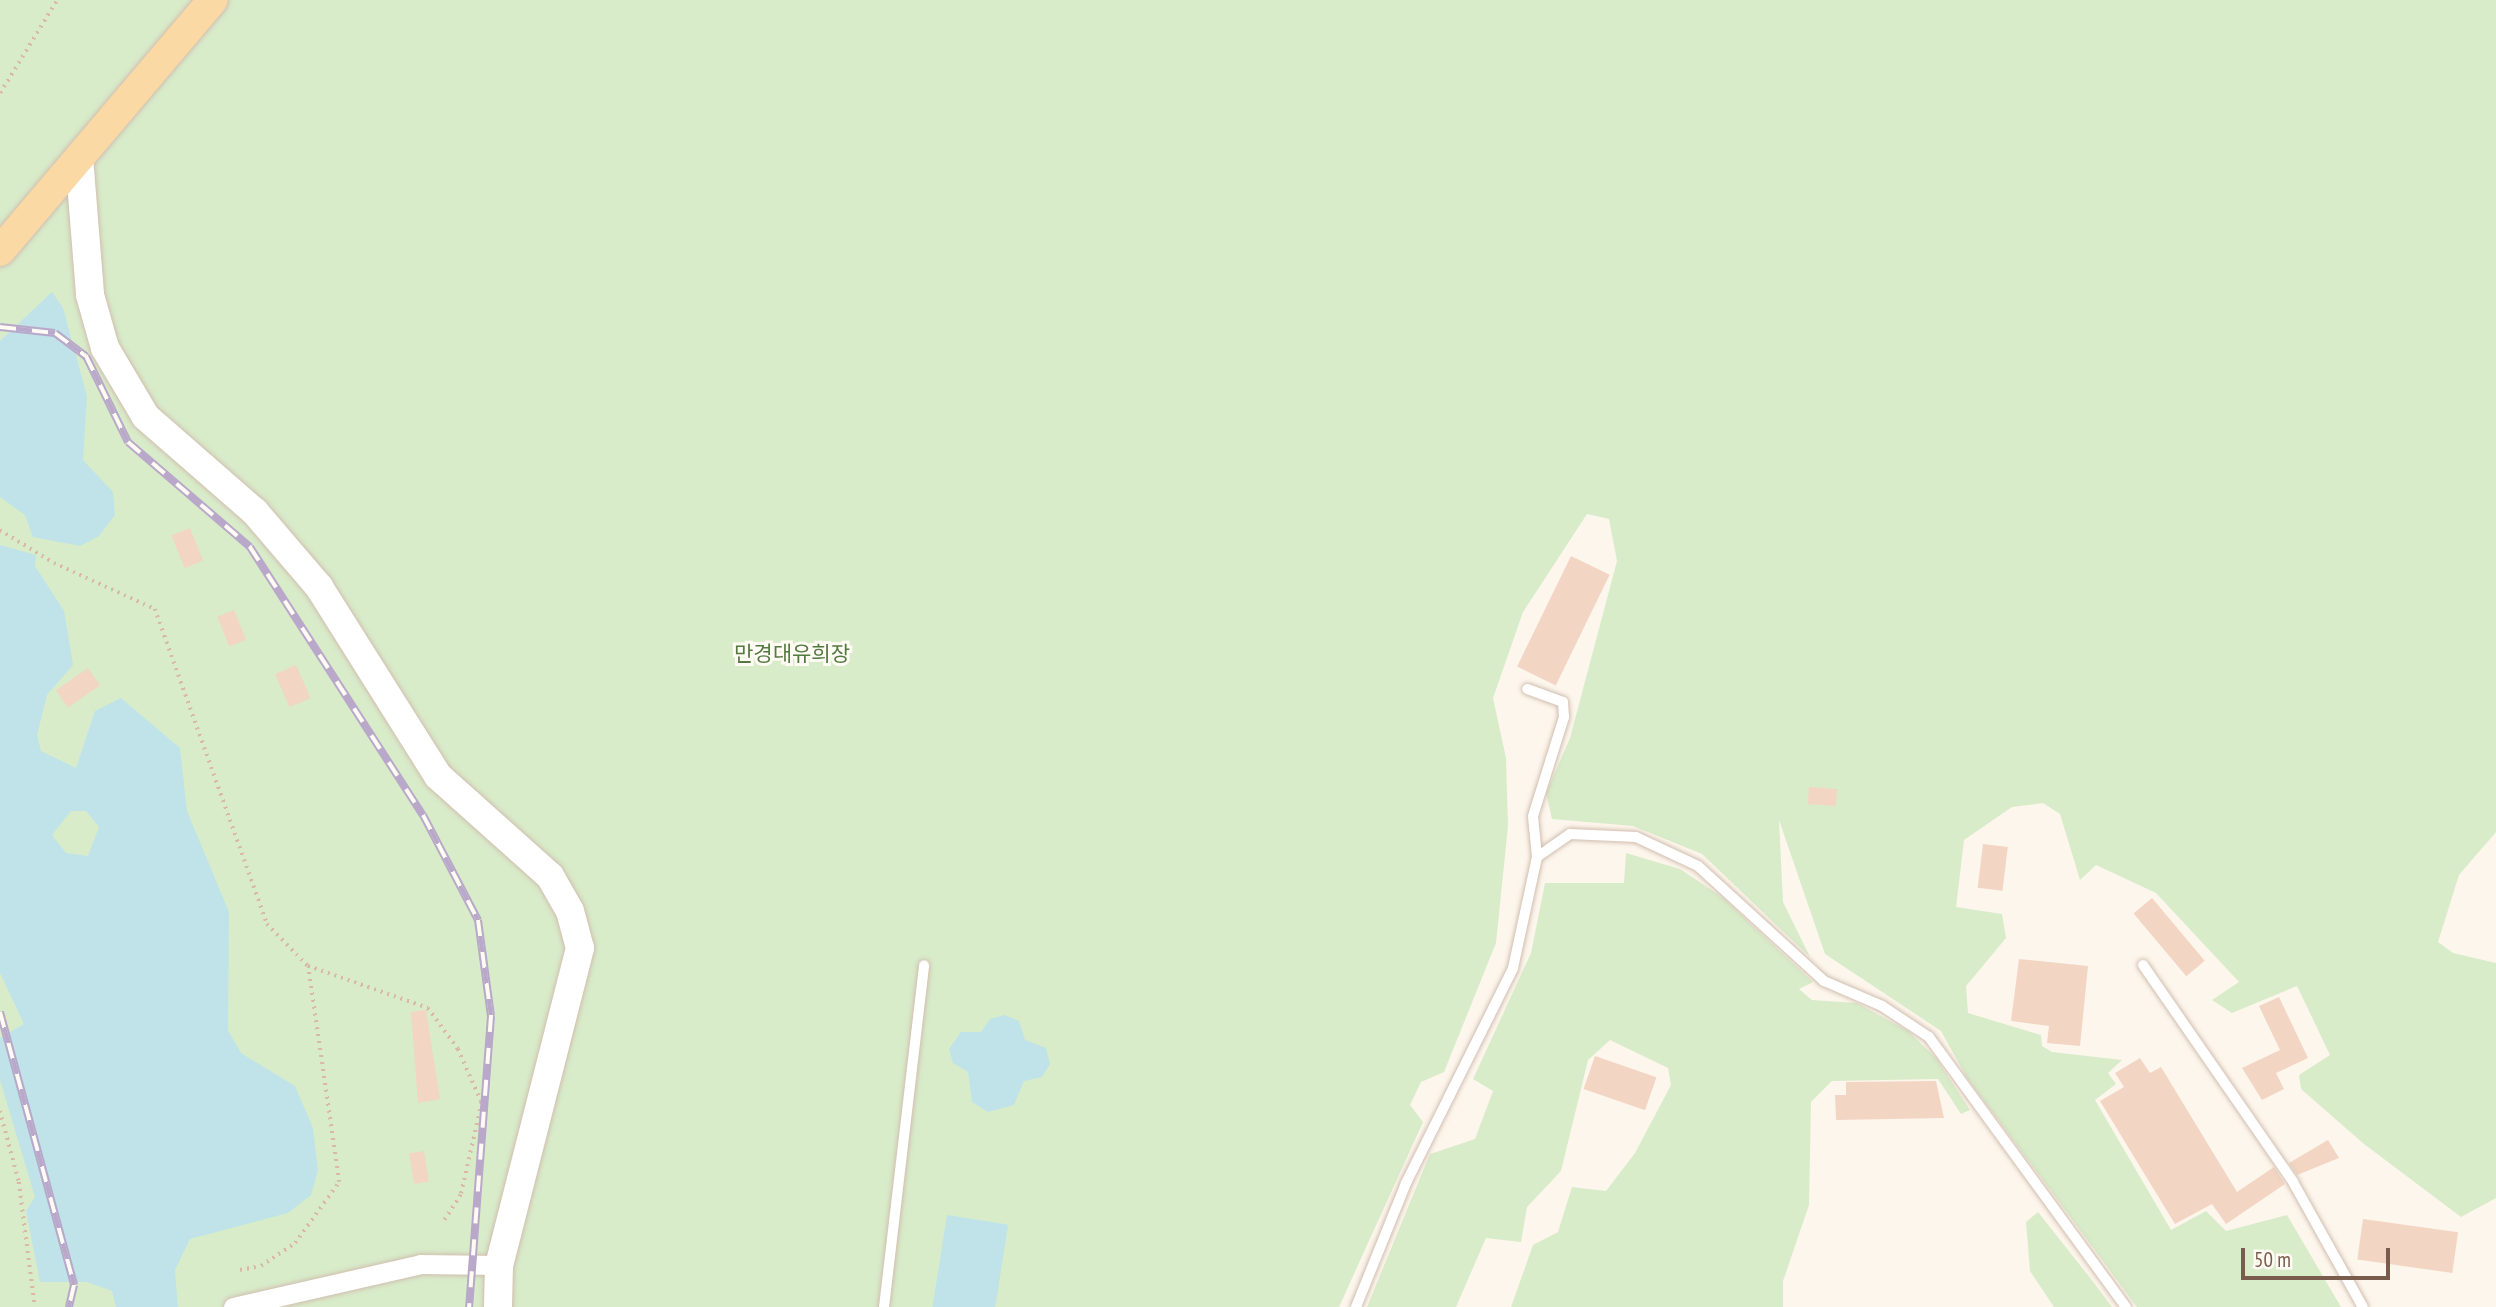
<!DOCTYPE html>
<html>
<head>
<meta charset="utf-8">
<style>
  body { margin:0 }
  #map { position:relative; width:2496px; height:1307px; overflow:hidden; background:#fdf6ec; font-family:"PT Sans Narrow","Noto Sans KR",sans-serif }
  div>[style] { position:absolute }
  .green>* { inset:0; background:#d8ecc9 }
  .water>* { inset:0; background:#bfe3e8; transform-origin:0 0 }
  .building>* { inset:0; background:#f3d5c3; transform-origin:0 0 }
  .path>* { height:3.5px; margin-top:-1.75px; transform-origin:0; background:repeating-linear-gradient(90deg,#d9b8a5 0 2px,transparent 0 7px) }
  .roads { filter:drop-shadow(0 0 2px #d1beb0) drop-shadow(0 0 2px #d1beb0) }
  .lane>* { height:10px; margin:-5px; padding:0 5px; transform-origin:5px; border-radius:5px; background:#fff }
  .street>* { height:19px; margin:-9.5px; padding:0 9.5px; transform-origin:9.5px; border-radius:9.5px; background:#fff }
  .secondary>* { height:28px; margin:-14px; padding:0 14px; transform-origin:14px; border-radius:14px; background:#fff }
  .primary>* { height:30px; margin:-15px; padding:0 15px; transform-origin:15px; border-radius:15px; background:#fbd9a5 }
  .rail>* { height:8px; margin-top:-4px; transform-origin:0; background:repeating-linear-gradient(90deg,#fffaf3 0 16px,#b9a8c9 0 32px); box-sizing:border-box; border-block:2px solid #b9a8c9 }
  span { translate:-50% -50%; white-space:nowrap; text-align:center; line-height:1.15; -webkit-text-stroke:6px #fffaf3; paint-order:stroke }
  .park-label { font-size:21px; color:#537a41 }
  .scale { position:absolute; left:2241px; top:1248px; width:149px; height:32px; box-sizing:border-box; border:4px solid #7a5c4d; border-top:0; padding-left:9px; font-size:21px; line-height:24px; white-space:nowrap; color:#7a5c4d; -webkit-text-stroke:5px #fffaf3; paint-order:stroke }
</style>
</head>
<body>
<div id="map">
  <div class="green">
    <div style="clip-path:polygon(0 0,2496px 0,2496px 832px,2459px 875px,2438px 942px,2453px 953px,2496px 963px,2496px 1198px,2461px 1217px,2364px 1144px,2301px 1089px,2299px 1075px,2330px 1055px,2297px 986px,2232px 1013px,2212px 1000px,2239px 982px,2156px 893px,2096px 865px,2080px 880px,2060px 814px,2043px 803px,2012px 807px,1964px 840px,1956px 907px,2002px 914px,2006px 938px,1966px 986px,1968px 1013px,2041px 1035px,2042px 1046px,2052px 1052px,2122px 1060px,2108px 1073px,2116px 1084px,2095px 1100px,2171px 1230px,2206px 1211px,2226px 1231px,2287px 1215px,2341px 1307px,2137px 1307px,1967px 1078px,1941px 1031px,1825px 954px,1779px 820px,1783px 902px,1810px 957px,1702px 854px,1633px 826px,1552px 819px,1546px 793px,1570px 738px,1617px 561px,1609px 519px,1587px 514px,1523px 612px,1493px 698px,1506px 758px,1508px 826px,1496px 943px,1444px 1072px,1421px 1082px,1410px 1105px,1423px 1122px,1339px 1307px,0 1307px)"></div>
    <div style="clip-path:polygon(1626px 853px,1680px 869px,1722px 897px,1813px 982px,1799px 989px,1812px 1000px,1857px 1003px,1908px 1031px,1936px 1058px,1970px 1110px,1961px 1114px,1938px 1079px,1832px 1081px,1811px 1102px,1809px 1205px,1783px 1281px,1783px 1307px,1511px 1307px,1533px 1245px,1558px 1232px,1572px 1187px,1606px 1191px,1635px 1153px,1671px 1085px,1668px 1068px,1610px 1040px,1588px 1060px,1561px 1171px,1527px 1207px,1521px 1242px,1486px 1238px,1456px 1307px,1367px 1307px,1430px 1154px,1475px 1139px,1493px 1091px,1473px 1079px,1531px 953px,1545px 883px,1624px 883px)"></div>
    <div style="clip-path:polygon(2038px 1212px,2091px 1279px,2112px 1307px,2054px 1307px,2030px 1271px,2026px 1222px)"></div>
  </div>
  <div class="water">
    <div style="clip-path:polygon(52px 292px,63px 308px,87px 396px,83px 460px,113px 492px,115px 515px,99px 536px,80px 546px,33px 537px,25px 515px,0 497px,0 341px)"></div>
    <div style="clip-path:polygon(evenodd,0 545px,36px 555px,35px 566px,64px 611px,73px 665px,47px 695px,37px 735px,41px 751px,76px 768px,95px 711px,121px 698px,180px 748px,187px 811px,229px 912px,228px 1030px,241px 1053px,295px 1086px,313px 1128px,318px 1171px,311px 1195px,288px 1213px,190px 1239px,175px 1270px,178px 1307px,116px 1307px,112px 1291px,87px 1282px,40px 1282px,26px 1211px,35px 1197px,0 1080px,0 1038px,24px 1024px,0 973px,0 545px,71px 811px,86px 811px,99px 827px,88px 856px,66px 853px,52px 835px,71px 811px)"></div>
    <div style="clip-path:polygon(1005px 1015px,1019px 1021px,1025px 1040px,1046px 1048px,1050px 1064px,1042px 1077px,1024px 1081px,1014px 1105px,988px 1112px,972px 1102px,968px 1072px,953px 1063px,949px 1049px,961px 1032px,981px 1032px,990px 1019px)"></div>
    <div style="left:947px;top:1215px;width:62px;height:93px;rotate:9deg"></div>
  </div>
  <div class="building">
    <div style="left:190px;top:528px;width:35px;height:20px;rotate:68deg"></div>
    <div style="left:1571px;top:556px;width:43px;height:123px;rotate:26deg"></div>
    <div style="left:234px;top:610px;width:32px;height:18px;rotate:68deg"></div>
    <div style="left:296px;top:665px;width:36px;height:23px;rotate:66deg"></div>
    <div style="left:88px;top:668px;width:21px;height:39px;rotate:55deg"></div>
    <div style="left:1809px;top:787px;width:28px;height:17px;rotate:4deg"></div>
    <div style="left:1983px;top:844px;width:25px;height:44px;rotate:7deg"></div>
    <div style="left:2152px;top:898px;width:82px;height:24px;rotate:50deg"></div>
    <div style="clip-path:polygon(2019px 959px,2088px 966px,2080px 1046px,2047px 1043px,2049px 1026px,2011px 1021px)"></div>
    <div style="clip-path:polygon(2279px 997px,2308px 1058px,2276px 1073px,2284px 1089px,2262px 1100px,2242px 1068px,2280px 1050px,2259px 1006px)"></div>
    <div style="clip-path:polygon(426px 1010px,440px 1099px,418px 1103px,411px 1012px)"></div>
    <div style="left:1595px;top:1056px;width:65px;height:35px;rotate:19deg"></div>
    <div style="clip-path:polygon(2140px 1058px,2150px 1073px,2161px 1067px,2237px 1192px,2274px 1167px,2285px 1184px,2226px 1224px,2212px 1204px,2175px 1224px,2100px 1101px,2124px 1087px,2115px 1073px)"></div>
    <div style="clip-path:polygon(1936px 1081px,1944px 1118px,1836px 1120px,1835px 1095px,1846px 1095px,1846px 1082px)"></div>
    <div style="clip-path:polygon(2328px 1140px,2339px 1158px,2297px 1175px,2289px 1163px)"></div>
    <div style="left:424px;top:1151px;width:31px;height:15px;rotate:81deg"></div>
    <div style="left:2363px;top:1219px;width:96px;height:41px;rotate:8deg"></div>
  </div>
  <div class="path">
    <div style="left:0;top:93px;width:109px;rotate:-58.5deg"></div>
    <div style="left:0;top:530px;width:63px;rotate:31.4deg"></div>
    <div style="left:54px;top:563px;width:111px;rotate:24.5deg"></div>
    <div style="left:155px;top:609px;width:334px;rotate:70.4deg"></div>
    <div style="left:267px;top:924px;width:59px;rotate:45.7deg"></div>
    <div style="left:308px;top:966px;width:127px;rotate:19.3deg"></div>
    <div style="left:428px;top:1008px;width:51px;rotate:53.8deg"></div>
    <div style="left:458px;top:1049px;width:59px;rotate:66deg"></div>
    <div style="left:482px;top:1103px;width:94px;rotate:102.9deg"></div>
    <div style="left:461px;top:1195px;width:30px;rotate:123deg"></div>
    <div style="left:0;top:1111px;width:73px;rotate:75deg"></div>
    <div style="left:19px;top:1182px;width:126px;rotate:82.7deg"></div>
    <div style="left:240px;top:1270px;width:21px;rotate:-11deg"></div>
    <div style="left:261px;top:1266px;width:41px;rotate:-34.1deg"></div>
    <div style="left:295px;top:1243px;width:75px;rotate:-54.2deg"></div>
    <div style="left:339px;top:1182px;width:218px;rotate:-98.2deg"></div>
  </div>
  <div class="roads">
    <div class="lane">
      <div style="left:1537px;top:857px;width:40px;rotate:-34.9deg"></div>
      <div style="left:1570px;top:834px;width:66px;rotate:2.6deg"></div>
      <div style="left:1636px;top:837px;width:68px;rotate:25.1deg"></div>
      <div style="left:1698px;top:866px;width:171px;rotate:42.4deg"></div>
      <div style="left:1824px;top:981px;width:63px;rotate:23.3deg"></div>
      <div style="left:1882px;top:1006px;width:56px;rotate:33.4deg"></div>
      <div style="left:1929px;top:1037px;width:334px;rotate:53.9deg"></div>
      <div style="left:2143px;top:965px;width:264px;rotate:55.3deg"></div>
      <div style="left:2293px;top:1182px;width:143px;rotate:60.8deg"></div>
      <div style="left:884px;top:1307px;width:344px;rotate:-83.3deg"></div>
      <div style="left:1356px;top:1307px;width:134px;rotate:-68deg"></div>
      <div style="left:1406px;top:1183px;width:240px;rotate:-63.5deg"></div>
      <div style="left:1513px;top:968px;width:114px;rotate:-77.8deg"></div>
      <div style="left:1537px;top:857px;width:41px;rotate:-95.6deg"></div>
      <div style="left:1533px;top:816px;width:104px;rotate:-72.6deg"></div>
      <div style="left:1564px;top:717px;width:15px;rotate:-94deg"></div>
      <div style="left:1563px;top:702px;width:38px;rotate:-160deg"></div>
    </div>
    <div class="street">
      <div style="left:233px;top:1307px;width:192px;rotate:-12.9deg"></div>
      <div style="left:420px;top:1264px;width:79px;rotate:0.7deg"></div>
    </div>
    <div class="secondary">
      <div style="left:79px;top:157px;width:138px;rotate:85.4deg"></div>
      <div style="left:90px;top:295px;width:55px;rotate:74.2deg"></div>
      <div style="left:105px;top:348px;width:80px;rotate:59.3deg"></div>
      <div style="left:146px;top:417px;width:145px;rotate:41.1deg"></div>
      <div style="left:255px;top:512px;width:99px;rotate:49.5deg"></div>
      <div style="left:319px;top:587px;width:223px;rotate:57.8deg"></div>
      <div style="left:438px;top:776px;width:150px;rotate:41.8deg"></div>
      <div style="left:550px;top:876px;width:40px;rotate:60.3deg"></div>
      <div style="left:570px;top:911px;width:38px;rotate:75deg"></div>
      <div style="left:580px;top:948px;width:327px;rotate:104.3deg"></div>
      <div style="left:499px;top:1265px;width:42px;rotate:91.4deg"></div>
    </div>
    <div class="primary">
      <div style="left:0;top:251px;width:329px;rotate:-49.7deg"></div>
    </div>
  </div>
  <div class="rail">
    <div style="left:0;top:327px;width:55px;rotate:6.2deg"></div>
    <div style="left:55px;top:333px;width:39px;rotate:37deg"></div>
    <div style="left:86px;top:356px;width:96px;rotate:64deg"></div>
    <div style="left:128px;top:442px;width:161px;rotate:40.7deg"></div>
    <div style="left:250px;top:547px;width:319px;rotate:57.2deg"></div>
    <div style="left:423px;top:815px;width:119px;rotate:62.4deg"></div>
    <div style="left:478px;top:920px;width:97px;rotate:82.3deg"></div>
    <div style="left:491px;top:1016px;width:292px;rotate:94.3deg"></div>
    <div style="left:0;top:1012px;width:283px;rotate:74.8deg"></div>
    <div style="left:74px;top:1285px;width:23px;rotate:103deg"></div>
  </div>
  <div class="park-label">
    <span style="left:792px;top:654px">만경대유희장</span>
  </div>
  <div class="scale">50 m</div>
</div>
</body>
</html>
